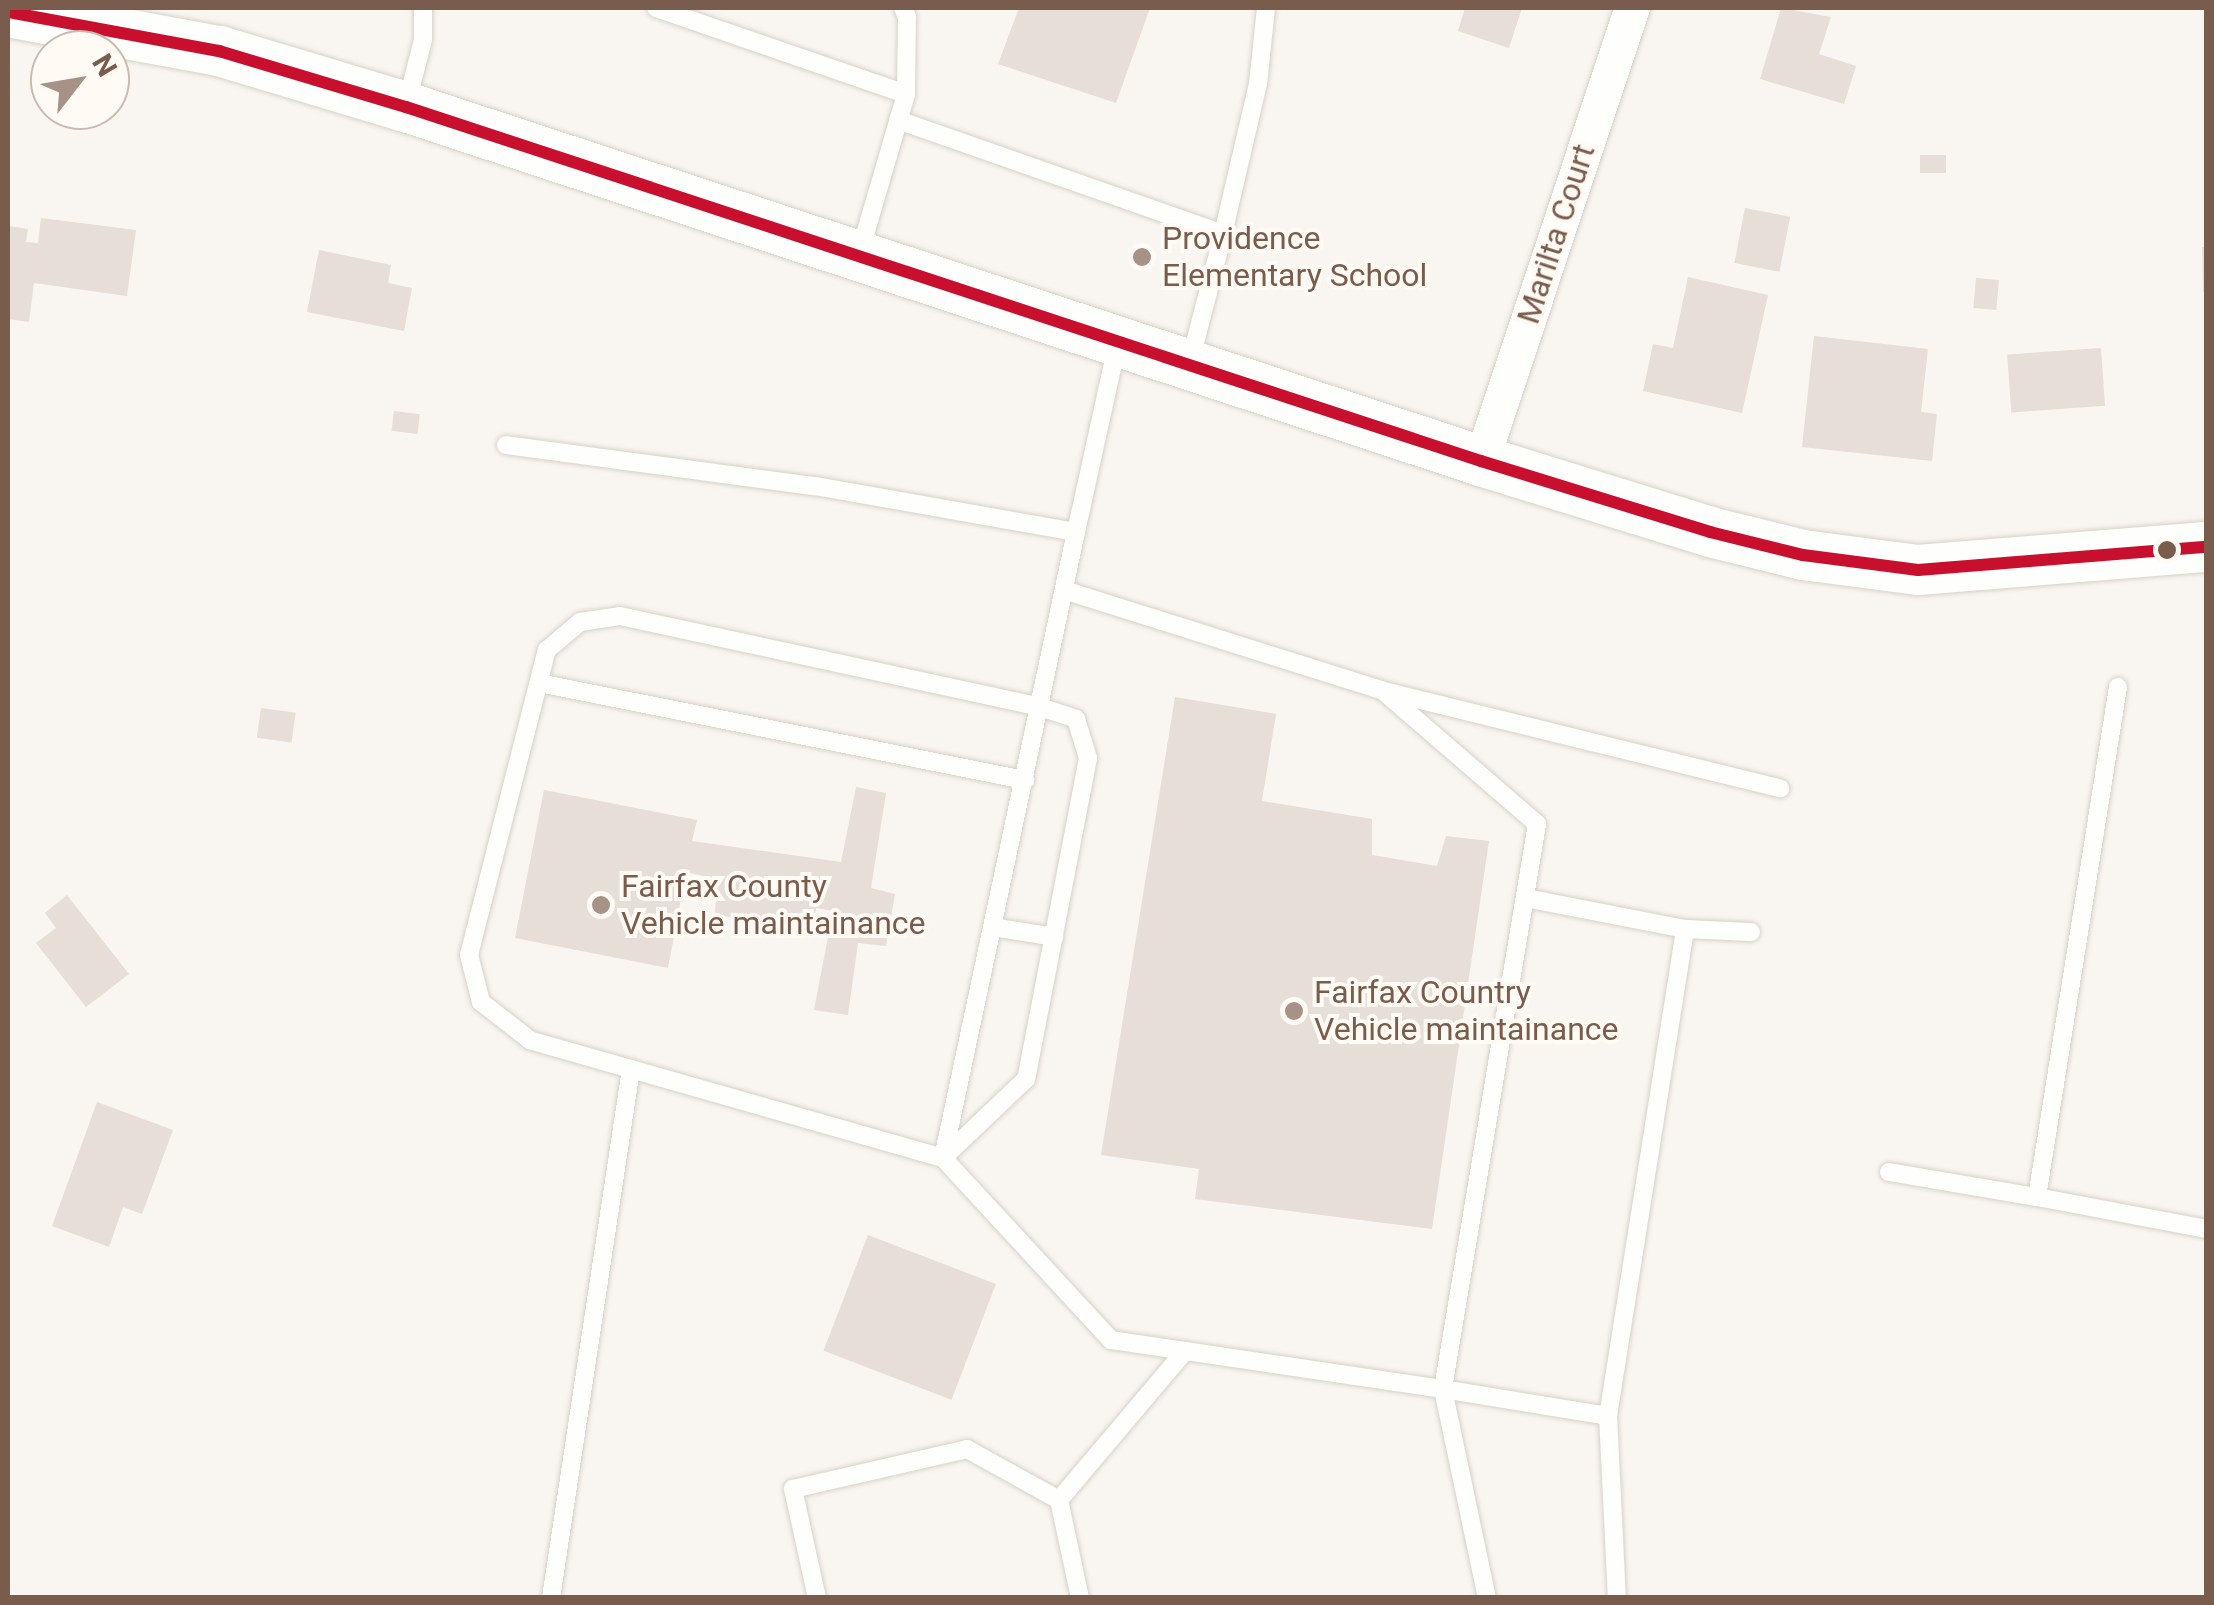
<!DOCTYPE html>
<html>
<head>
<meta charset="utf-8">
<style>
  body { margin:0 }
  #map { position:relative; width:2214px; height:1605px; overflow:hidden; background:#f9f5f0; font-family:Roboto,sans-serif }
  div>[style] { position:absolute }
  .building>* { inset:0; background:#e6ded7; transform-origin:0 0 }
  .roads { filter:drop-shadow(0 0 2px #d7d1cb) drop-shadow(0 0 2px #d7d1cb) }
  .service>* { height:18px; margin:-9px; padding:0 9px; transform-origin:9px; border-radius:9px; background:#fefefd }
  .minor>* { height:35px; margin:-17.5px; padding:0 17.5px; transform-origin:17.5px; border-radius:17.5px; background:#fefefd }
  .secondary>* { height:50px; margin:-25px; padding:0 25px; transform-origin:25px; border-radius:25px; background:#fefefd }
  .bus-1>* { height:12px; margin:-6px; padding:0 6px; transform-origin:6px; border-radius:6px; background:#c8102e }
  .dots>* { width:28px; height:28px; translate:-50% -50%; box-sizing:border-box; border:5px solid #fffaf3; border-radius:50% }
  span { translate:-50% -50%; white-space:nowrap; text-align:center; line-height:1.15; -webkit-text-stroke:8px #fffaf3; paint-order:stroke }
  .street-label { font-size:32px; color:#7a5c4d }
  .poi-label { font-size:32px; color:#7a5c4d }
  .left { translate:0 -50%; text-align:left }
  .frame { position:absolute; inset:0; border:10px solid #7a5c4d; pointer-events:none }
  .north { position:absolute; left:30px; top:30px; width:100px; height:100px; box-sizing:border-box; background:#fffaf3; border:2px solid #cabbb1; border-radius:50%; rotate:59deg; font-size:28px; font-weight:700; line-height:40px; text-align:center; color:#7a5c4d }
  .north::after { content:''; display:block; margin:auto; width:35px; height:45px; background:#a69286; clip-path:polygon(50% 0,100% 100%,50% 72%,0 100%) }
</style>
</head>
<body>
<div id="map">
  <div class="building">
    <div style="clip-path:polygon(1019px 8px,1150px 8px,1116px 103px,998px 64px)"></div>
    <div style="clip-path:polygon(1465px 8px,1522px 8px,1509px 48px,1458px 31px)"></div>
    <div style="clip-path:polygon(1781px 8px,1831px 17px,1819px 54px,1856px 66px,1844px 104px,1760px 79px)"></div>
    <div style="left:1920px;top:155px;width:26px;height:18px"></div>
    <div style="left:1745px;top:208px;width:46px;height:56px;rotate:11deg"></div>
    <div style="clip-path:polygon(41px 218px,136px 230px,127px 296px,34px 283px,29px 322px,8px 319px,8px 226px,28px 229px,26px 242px,38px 243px)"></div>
    <div style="clip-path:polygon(2202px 247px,2206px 247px,2206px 292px,2203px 292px)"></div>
    <div style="clip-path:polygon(319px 250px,391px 265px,388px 283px,412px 288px,404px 331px,307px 312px)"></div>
    <div style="clip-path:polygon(1688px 277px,1768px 295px,1742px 413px,1643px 391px,1653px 344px,1673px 348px)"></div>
    <div style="left:1976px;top:278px;width:23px;height:30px;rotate:5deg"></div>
    <div style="clip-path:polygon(1814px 336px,1928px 349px,1921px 412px,1937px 414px,1932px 461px,1802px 447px)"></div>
    <div style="left:2101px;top:348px;width:58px;height:94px;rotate:86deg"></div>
    <div style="left:394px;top:411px;width:26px;height:20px;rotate:7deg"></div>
    <div style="clip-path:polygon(1175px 697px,1276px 714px,1262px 801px,1372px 819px,1372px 855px,1437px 866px,1446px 836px,1489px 841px,1432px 1229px,1195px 1199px,1199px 1169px,1101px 1155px)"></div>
    <div style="left:261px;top:708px;width:35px;height:30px;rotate:8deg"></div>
    <div style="clip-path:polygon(856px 787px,886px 793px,871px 888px,895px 894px,886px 946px,858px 943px,848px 1015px,814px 1010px,833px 911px,816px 908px,814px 929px,715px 915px,717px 879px,686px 872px,668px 968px,515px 938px,544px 790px,697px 820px,692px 841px,841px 862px)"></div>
    <div style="clip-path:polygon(67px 895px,129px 974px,86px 1007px,36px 943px,56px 928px,45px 913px)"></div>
    <div style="clip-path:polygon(97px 1102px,173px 1130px,142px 1214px,123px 1207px,109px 1247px,52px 1226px)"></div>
    <div style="left:868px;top:1235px;width:137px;height:124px;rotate:21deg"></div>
  </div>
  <div class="roads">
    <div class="service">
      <div style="left:656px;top:8px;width:264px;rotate:19deg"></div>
      <div style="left:407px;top:102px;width:64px;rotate:-75.5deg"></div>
      <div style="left:423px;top:40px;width:32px;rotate:-90deg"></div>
      <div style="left:898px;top:120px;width:344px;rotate:19.3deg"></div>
      <div style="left:1223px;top:234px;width:154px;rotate:-76.9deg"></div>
      <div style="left:1258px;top:84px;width:76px;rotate:-84deg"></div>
      <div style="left:859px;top:255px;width:168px;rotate:-73.7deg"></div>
      <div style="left:906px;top:94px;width:77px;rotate:-89.3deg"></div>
      <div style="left:907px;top:17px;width:10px;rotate:-114deg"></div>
      <div style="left:1190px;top:362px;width:132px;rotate:-75.5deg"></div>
      <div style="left:506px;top:445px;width:312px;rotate:7.6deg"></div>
      <div style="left:815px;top:486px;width:265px;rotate:10deg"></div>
      <div style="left:1064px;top:590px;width:333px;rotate:17.5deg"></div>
      <div style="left:1382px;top:690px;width:205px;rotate:40.8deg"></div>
      <div style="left:1537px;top:824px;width:573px;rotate:99.45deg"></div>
      <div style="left:1443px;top:1389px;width:336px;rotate:-171.6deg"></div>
      <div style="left:1111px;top:1340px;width:248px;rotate:-132.7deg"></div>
      <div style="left:943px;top:1158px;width:640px;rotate:-78.01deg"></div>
      <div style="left:1076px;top:532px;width:191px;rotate:-77.6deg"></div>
      <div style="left:620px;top:616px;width:430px;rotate:12.2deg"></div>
      <div style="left:1040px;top:707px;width:38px;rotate:18deg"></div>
      <div style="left:1076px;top:719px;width:41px;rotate:72.9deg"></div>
      <div style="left:1088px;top:758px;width:327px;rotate:100.9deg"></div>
      <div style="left:1026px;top:1079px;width:115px;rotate:136.4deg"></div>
      <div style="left:943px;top:1158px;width:430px;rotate:-164.1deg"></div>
      <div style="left:530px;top:1040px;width:62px;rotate:-142.2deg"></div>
      <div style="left:481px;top:1002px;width:49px;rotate:-104.3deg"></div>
      <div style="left:469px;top:955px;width:315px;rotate:-75.7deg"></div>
      <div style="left:547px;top:650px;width:43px;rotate:-40.3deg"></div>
      <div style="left:580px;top:622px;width:40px;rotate:-8.5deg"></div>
      <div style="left:539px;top:683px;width:496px;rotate:11.3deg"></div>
      <div style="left:2118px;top:687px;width:516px;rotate:99.02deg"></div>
      <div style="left:2037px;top:1197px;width:172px;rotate:10.7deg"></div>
      <div style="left:1388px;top:692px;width:404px;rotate:13.8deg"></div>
      <div style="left:993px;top:927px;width:62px;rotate:9.3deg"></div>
      <div style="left:1685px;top:929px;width:66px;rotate:2.6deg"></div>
      <div style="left:1889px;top:1172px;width:150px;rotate:9.6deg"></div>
      <div style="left:1608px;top:1416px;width:182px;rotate:87.2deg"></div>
      <div style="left:1059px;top:1500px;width:195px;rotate:-49.8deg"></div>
      <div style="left:551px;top:1598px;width:535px;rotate:-81.4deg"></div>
      <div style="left:817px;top:1598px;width:112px;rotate:-102.4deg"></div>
      <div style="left:793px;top:1489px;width:179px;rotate:-12.9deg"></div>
      <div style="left:967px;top:1449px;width:105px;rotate:29deg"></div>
      <div style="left:1059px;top:1500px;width:100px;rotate:77.9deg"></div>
      <div style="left:1487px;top:1598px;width:214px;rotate:-101.9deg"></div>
      <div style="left:1443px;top:1389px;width:167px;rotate:9.3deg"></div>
      <div style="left:1608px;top:1416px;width:493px;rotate:-81deg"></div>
      <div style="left:1685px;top:929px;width:163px;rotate:-169deg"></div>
    </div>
    <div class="minor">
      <div style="left:1481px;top:461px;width:478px;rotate:-71.6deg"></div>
    </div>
    <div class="secondary">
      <div style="left:8px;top:12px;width:215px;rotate:10.5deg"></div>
      <div style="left:219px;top:51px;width:195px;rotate:16.7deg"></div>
      <div style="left:406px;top:107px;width:1132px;rotate:18.23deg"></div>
      <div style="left:1481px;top:461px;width:240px;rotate:17.2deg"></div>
      <div style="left:1710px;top:532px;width:96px;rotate:13.9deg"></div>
      <div style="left:1803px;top:555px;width:116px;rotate:7.4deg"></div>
      <div style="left:1918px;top:570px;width:289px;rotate:-4.6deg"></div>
    </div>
  </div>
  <div class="bus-1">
    <div style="left:8px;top:12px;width:215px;rotate:10.5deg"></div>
    <div style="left:219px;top:51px;width:195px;rotate:16.7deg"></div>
    <div style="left:406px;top:107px;width:1132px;rotate:18.23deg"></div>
    <div style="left:1481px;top:461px;width:240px;rotate:17.2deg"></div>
    <div style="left:1710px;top:532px;width:96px;rotate:13.9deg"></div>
    <div style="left:1803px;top:555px;width:116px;rotate:7.4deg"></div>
    <div style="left:1918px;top:570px;width:289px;rotate:-4.6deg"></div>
  </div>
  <div class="dots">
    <div style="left:1142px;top:257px;background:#a69286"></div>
    <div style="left:2167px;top:550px;background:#7a5c4d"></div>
    <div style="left:601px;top:905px;background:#a69286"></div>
    <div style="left:1294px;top:1011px;background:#a69286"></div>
  </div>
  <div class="street-label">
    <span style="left:1556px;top:234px;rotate:-72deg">Marilta Court</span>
  </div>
  <div class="poi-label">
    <span class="left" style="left:1162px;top:257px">Providence<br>Elementary School</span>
    <span class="left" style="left:621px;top:905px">Fairfax County<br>Vehicle maintainance</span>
    <span class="left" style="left:1314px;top:1011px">Fairfax Country<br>Vehicle maintainance</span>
  </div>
  <div class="frame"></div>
  <div class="north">N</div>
</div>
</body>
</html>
